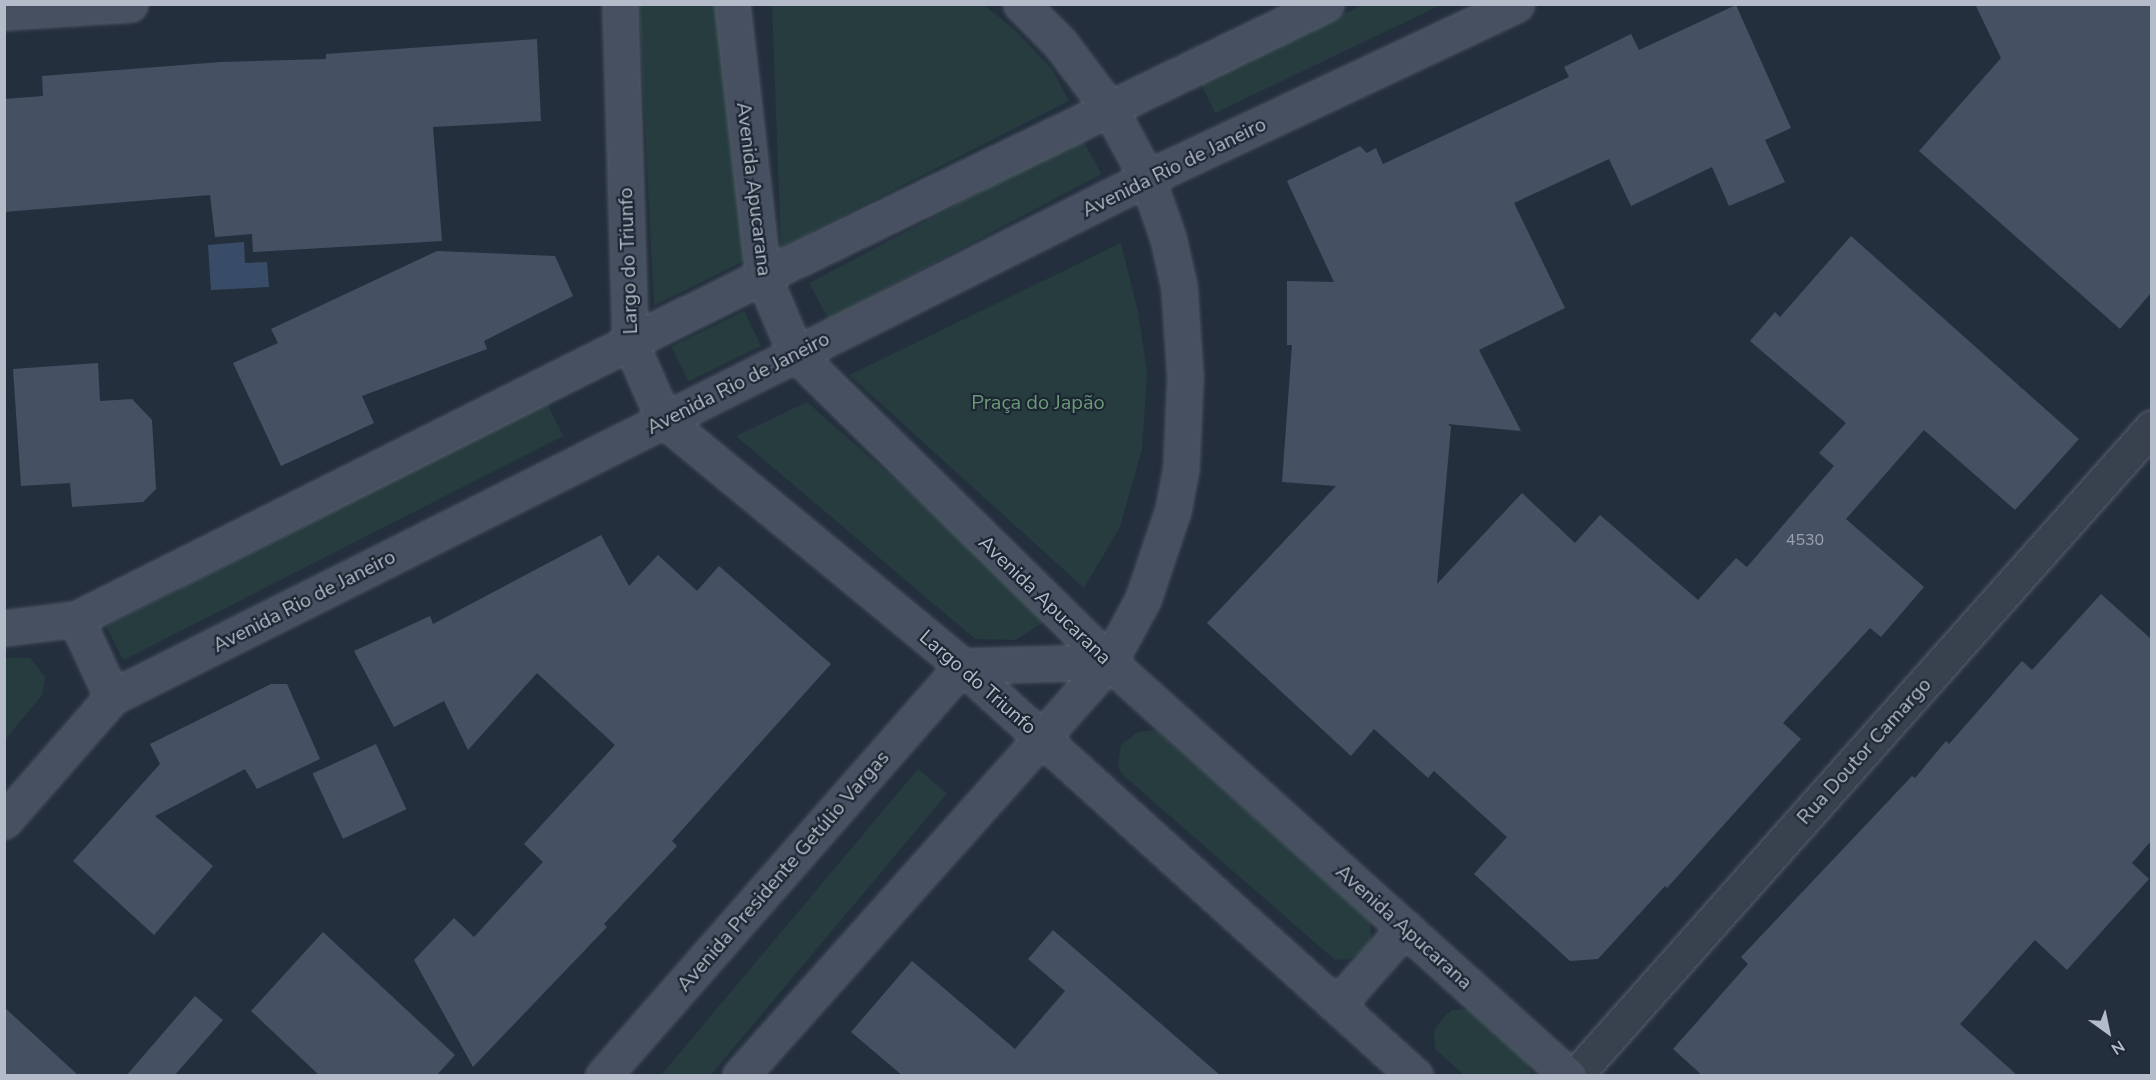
<!DOCTYPE html>
<html>
<head>
<meta charset="utf-8">
<style>
  body { margin:0 }
  #map { position:relative; width:2156px; height:1080px; overflow:hidden; background:#242f3e; font-family:"Nunito Sans",sans-serif }
  div>[style] { position:absolute }
  .green>* { inset:0; background:#263c3f; transform-origin:0 0 }
  .water>* { inset:0; background:#394c67 }
  .building>* { inset:0; background:#455162; transform-origin:0 0 }
  .roads { filter:drop-shadow(0 0 2px #565f6c) drop-shadow(0 0 2px #565f6c) }
  .street>* { height:33px; margin:-16.5px; padding:0 16.5px; transform-origin:16.5px; border-radius:16.5px; background:#38414e }
  .secondary>* { height:33px; margin:-16.5px; padding:0 16.5px; transform-origin:16.5px; border-radius:16.5px; background:#465061 }
  span { translate:-50% -50%; white-space:nowrap; text-align:center; line-height:1.15; -webkit-text-stroke:4.5px #1d2633; paint-order:stroke }
  .number-label { font-size:16px; color:#98a1af }
  .number-label span { -webkit-text-stroke-width:0 }
  .street-label { font-size:20px; color:#b4bcc9 }
  .park-label { font-size:20px; color:#6b9a76 }
  .frame { position:absolute; inset:0; border:6px solid #b4bcc9; pointer-events:none }
  .north { position:absolute; left:2078px; top:1002px; width:60px; height:60px; -webkit-text-stroke:4px #1d2633; paint-order:stroke; rotate:147deg; font-size:16px; font-weight:700; line-height:24px; text-align:center; color:#b4bcc9 }
  .north::after { content:''; display:block; margin:auto; width:21px; height:27px; background:#b4bcc9; clip-path:polygon(50% 0,100% 100%,50% 72%,0 100%) }
</style>
</head>
<body>
<div id="map">
  <div class="green">
    <div style="clip-path:polygon(639px 5px,737px 5px,746px 260px,654px 306px)"></div>
    <div style="clip-path:polygon(772px 5px,984px 5px,1015px 30px,1052px 69px,1069px 101px,781px 247px)"></div>
    <div style="clip-path:polygon(1362px 5px,1441px 5px,1215px 113px,1200px 82px)"></div>
    <div style="left:1082px;top:138px;width:41px;height:309px;rotate:62deg"></div>
    <div style="clip-path:polygon(1121px 243px,1138px 312px,1147px 372px,1142px 449px,1120px 527px,1084px 588px,849px 375px)"></div>
    <div style="left:744px;top:311px;width:39px;height:81px;rotate:64deg"></div>
    <div style="left:546px;top:402px;width:38px;height:494px;rotate:63deg"></div>
    <div style="clip-path:polygon(807px 402px,1052px 617px,1015px 640px,975px 639px,736px 436px)"></div>
    <div style="clip-path:polygon(5px 658px,30px 658px,45px 677px,42px 695px,5px 740px)"></div>
    <div style="clip-path:polygon(1156px 730px,1370px 921px,1371px 940px,1361px 952px,1350px 959px,1335px 960px,1122px 774px,1118px 766px,1121px 745px,1138px 732px)"></div>
    <div style="left:918px;top:769px;width:38px;height:411px;rotate:40deg"></div>
    <div style="clip-path:polygon(1468px 1009px,1528px 1062px,1532px 1075px,1464px 1075px,1435px 1049px,1434px 1032px,1441px 1020px,1452px 1010px)"></div>
  </div>
  <div class="water">
    <div style="clip-path:polygon(244px 242px,245px 263px,267px 262px,269px 287px,211px 290px,208px 245px)"></div>
  </div>
  <div class="building">
    <div style="clip-path:polygon(1975px 4px,2151px 4px,2151px 293px,2120px 329px,1919px 151px,2001px 58px)"></div>
    <div style="clip-path:polygon(1736px 5px,1791px 128px,1765px 140px,1785px 182px,1729px 206px,1712px 167px,1631px 206px,1609px 159px,1514px 203px,1565px 308px,1479px 350px,1521px 431px,1448px 424px,1451px 427px,1437px 584px,1522px 493px,1575px 543px,1600px 515px,1698px 600px,1736px 558px,1747px 567px,1834px 466px,1819px 453px,1846px 423px,1750px 341px,1775px 312px,1780px 317px,1851px 236px,2079px 439px,2015px 510px,1924px 430px,1846px 519px,1924px 587px,1881px 637px,1870px 628px,1783px 723px,1801px 739px,1667px 888px,1665px 886px,1598px 959px,1570px 961px,1474px 874px,1507px 837px,1434px 771px,1428px 778px,1374px 729px,1351px 756px,1207px 623px,1336px 486px,1282px 482px,1292px 345px,1287px 345px,1287px 281px,1334px 282px,1287px 181px,1360px 146px,1367px 153px,1376px 148px,1383px 164px,1569px 77px,1564px 67px,1631px 34px,1639px 50px)"></div>
    <div style="clip-path:polygon(537px 39px,541px 121px,433px 127px,442px 241px,253px 252px,252px 234px,215px 237px,210px 195px,4px 212px,4px 99px,43px 96px,42px 76px,221px 62px,326px 59px,326px 54px)"></div>
    <div style="clip-path:polygon(437px 251px,555px 256px,573px 296px,484px 341px,487px 349px,362px 396px,374px 423px,281px 466px,233px 363px,278px 343px,271px 329px)"></div>
    <div style="clip-path:polygon(98px 363px,100px 401px,132px 399px,152px 420px,156px 489px,143px 502px,72px 507px,70px 483px,21px 486px,13px 369px)"></div>
    <div style="clip-path:polygon(601px 535px,629px 586px,658px 555px,697px 591px,719px 566px,831px 664px,672px 841px,677px 846px,604px 924px,607px 927px,473px 1067px,414px 960px,454px 918px,474px 937px,543px 862px,524px 844px,615px 745px,537px 673px,468px 750px,444px 701px,394px 727px,354px 651px,430px 616px,433px 624px)"></div>
    <div style="clip-path:polygon(2101px 594px,2151px 639px,2151px 841px,2132px 863px,2149px 879px,2067px 970px,2035px 940px,1960px 1024px,2018px 1076px,1703px 1076px,1673px 1049px,1748px 964px,1741px 957px,1912px 776px,1915px 778px,1946px 741px,1949px 744px,2022px 661px,2032px 670px)"></div>
    <div style="clip-path:polygon(271px 684px,287px 684px,320px 759px,257px 789px,245px 769px,155px 816px,213px 866px,154px 935px,73px 861px,160px 764px,150px 744px)"></div>
    <div style="left:376px;top:744px;width:72px;height:70px;rotate:65deg"></div>
    <div style="clip-path:polygon(1053px 930px,1221px 1076px,903px 1076px,851px 1032px,912px 961px,1015px 1049px,1065px 991px,1028px 959px)"></div>
    <div style="clip-path:polygon(323px 932px,455px 1055px,436px 1076px,320px 1076px,251px 1011px)"></div>
    <div style="clip-path:polygon(195px 996px,223px 1020px,174px 1076px,126px 1076px)"></div>
    <div style="clip-path:polygon(4px 1007px,79px 1076px,4px 1076px)"></div>
  </div>
  <div class="roads">
    <div class="street">
      <div style="left:1575px;top:1076px;width:868px;rotate:-48.36deg"></div>
    </div>
    <div class="secondary">
      <div style="left:620px;top:4px;width:338px;rotate:88.3deg"></div>
      <div style="left:630px;top:342px;width:85px;rotate:66.4deg"></div>
      <div style="left:664px;top:420px;width:386px;rotate:39.5deg"></div>
      <div style="left:962px;top:666px;width:611px;rotate:42.15deg"></div>
      <div style="left:732px;top:4px;width:274px;rotate:83.5deg"></div>
      <div style="left:763px;top:276px;width:85px;rotate:67.1deg"></div>
      <div style="left:796px;top:354px;width:439px;rotate:44.5deg"></div>
      <div style="left:1109px;top:662px;width:619px;rotate:41.99deg"></div>
      <div style="left:4px;top:12px;width:126px;rotate:-3.6deg"></div>
      <div style="left:76px;top:619px;width:86px;rotate:65.2deg"></div>
      <div style="left:4px;top:628px;width:73px;rotate:-7.1deg"></div>
      <div style="left:76px;top:619px;width:768px;rotate:-26.53deg"></div>
      <div style="left:763px;top:276px;width:625px;rotate:-25.79deg"></div>
      <div style="left:962px;top:666px;width:147px;rotate:-1.6deg"></div>
      <div style="left:4px;top:821px;width:164px;rotate:-48.9deg"></div>
      <div style="left:112px;top:697px;width:1158px;rotate:-26.63deg"></div>
      <div style="left:1147px;top:178px;width:408px;rotate:-25.2deg"></div>
      <div style="left:1337px;top:1005px;width:103px;rotate:-48.6deg"></div>
      <div style="left:603px;top:1076px;width:545px;rotate:-48.79deg"></div>
      <div style="left:740px;top:1076px;width:555px;rotate:-48.29deg"></div>
      <div style="left:1109px;top:662px;width:72px;rotate:-61.6deg"></div>
      <div style="left:1143px;top:599px;width:94px;rotate:-71.4deg"></div>
      <div style="left:1173px;top:510px;width:43px;rotate:-79.2deg"></div>
      <div style="left:1181px;top:468px;width:91px;rotate:-87.5deg"></div>
      <div style="left:1185px;top:377px;width:90px;rotate:-93.8deg"></div>
      <div style="left:1179px;top:287px;width:50px;rotate:-102.7deg"></div>
      <div style="left:1168px;top:238px;width:64px;rotate:-109.3deg"></div>
      <div style="left:1147px;top:178px;width:76px;rotate:-118.2deg"></div>
      <div style="left:1111px;top:111px;width:85px;rotate:-126.9deg"></div>
      <div style="left:1060px;top:43px;width:55px;rotate:-135deg"></div>
    </div>
  </div>
  <div class="number-label">
    <span style="left:1805px;top:540px">4530</span>
  </div>
  <div class="street-label">
    <span style="left:1174px;top:167px;rotate:-26deg">Avenida Rio de Janeiro</span>
    <span style="left:754px;top:189px;rotate:83deg">Avenida Apucarana</span>
    <span style="left:628px;top:261px;rotate:-92deg">Largo do Triunfo</span>
    <span style="left:738px;top:383px;rotate:-27deg">Avenida Rio de Janeiro</span>
    <span style="left:1045px;top:600px;rotate:44deg">Avenida Apucarana</span>
    <span style="left:304px;top:601px;rotate:-27deg">Avenida Rio de Janeiro</span>
    <span style="left:978px;top:682px;rotate:41deg">Largo do Triunfo</span>
    <span style="left:1864px;top:751px;rotate:-48deg">Rua Doutor Camargo</span>
    <span style="left:783px;top:871px;rotate:-49deg">Avenida Presidente Getúlio Vargas</span>
    <span style="left:1404px;top:927px;rotate:42deg">Avenida Apucarana</span>
  </div>
  <div class="park-label">
    <span style="left:1038px;top:402px">Praça do Japão</span>
  </div>
  <div class="frame"></div>
  <div class="north">N</div>
</div>
</body>
</html>
